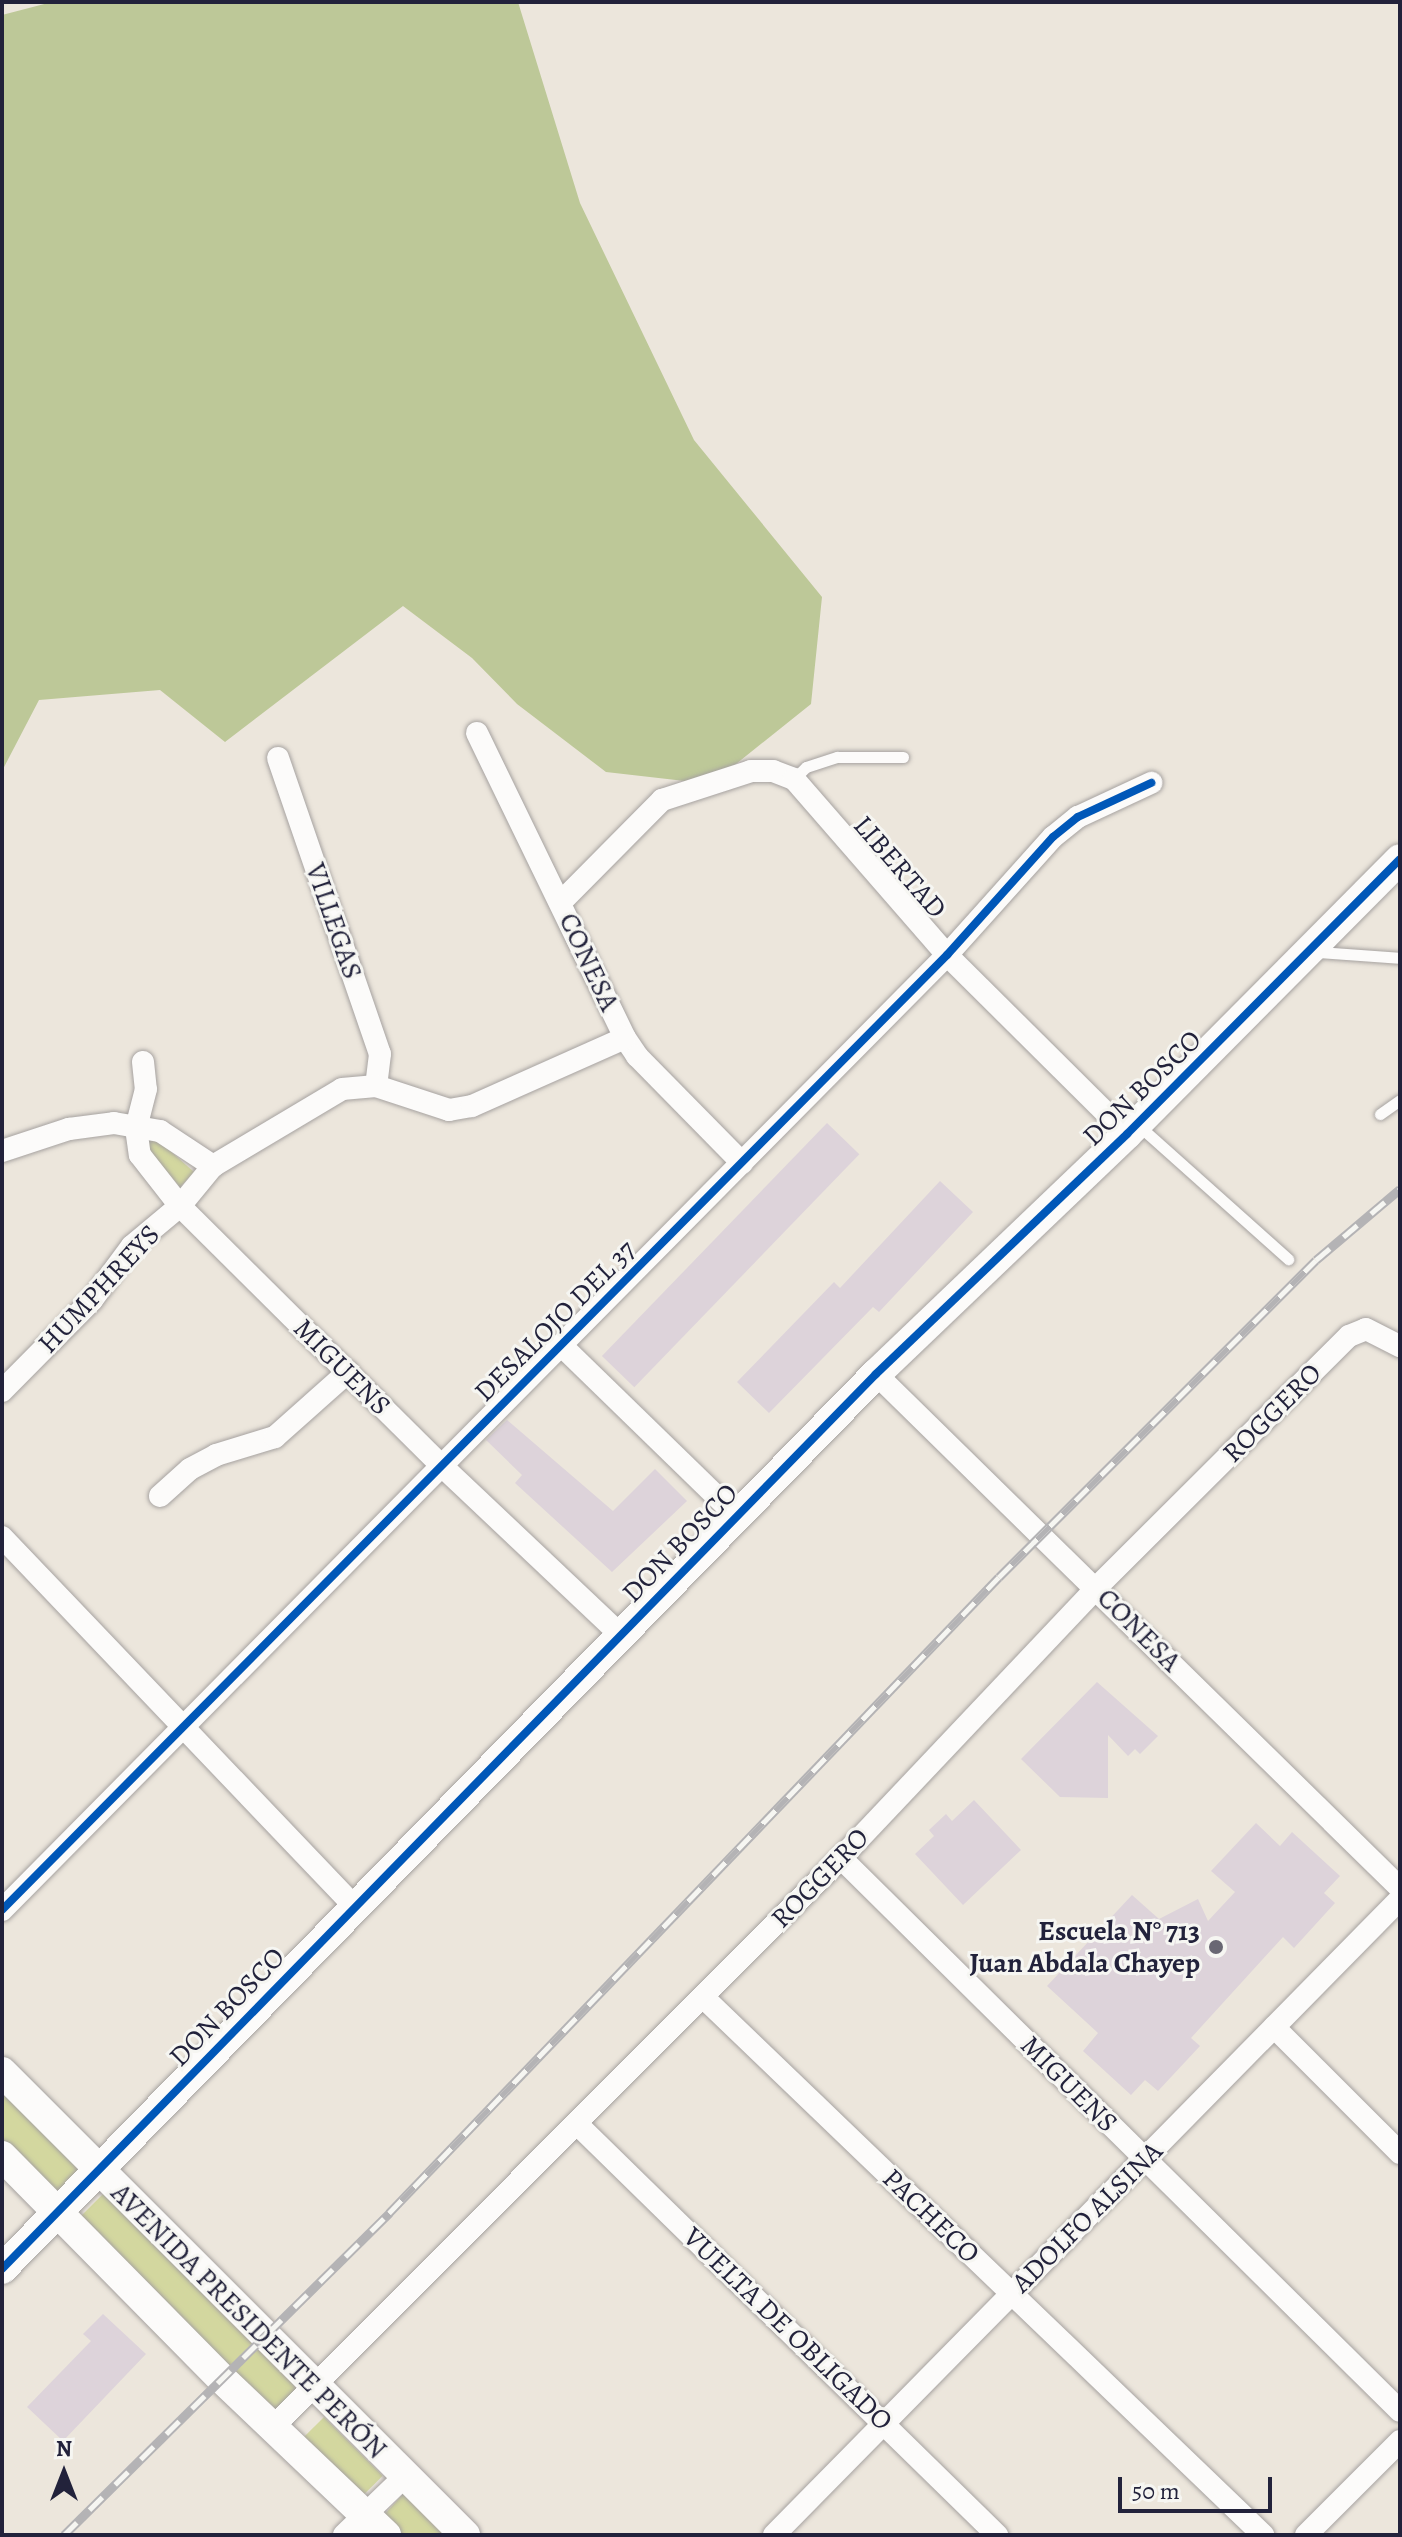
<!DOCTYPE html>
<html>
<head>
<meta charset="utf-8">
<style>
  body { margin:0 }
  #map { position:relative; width:1402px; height:2537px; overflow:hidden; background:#ece6dc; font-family:Alegreya,serif }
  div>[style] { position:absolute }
  .green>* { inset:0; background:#d3d79f; transform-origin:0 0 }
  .forest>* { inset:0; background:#bdc898 }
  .building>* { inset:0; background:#ddd3da; transform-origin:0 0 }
  .roads { filter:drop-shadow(0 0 2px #a6a2a0) drop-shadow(0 0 2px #a6a2a0) }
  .lane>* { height:11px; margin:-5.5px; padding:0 5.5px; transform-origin:5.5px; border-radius:5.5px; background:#fcfbfa }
  .street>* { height:22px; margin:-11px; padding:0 11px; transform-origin:11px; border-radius:11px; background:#fcfbfa }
  .secondary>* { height:30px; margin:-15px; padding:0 15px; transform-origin:15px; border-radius:15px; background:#fcfbfa }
  .rail>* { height:9px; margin-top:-4.5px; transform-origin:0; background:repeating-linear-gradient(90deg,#f6f6f2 0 18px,#b4b3b5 0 36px); box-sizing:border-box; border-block:2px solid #b4b3b5 }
  .cycleway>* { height:8px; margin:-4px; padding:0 4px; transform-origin:4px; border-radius:4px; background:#0057b8 }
  .dots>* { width:22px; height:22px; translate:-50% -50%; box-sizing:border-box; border:4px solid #f6f6f2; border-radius:50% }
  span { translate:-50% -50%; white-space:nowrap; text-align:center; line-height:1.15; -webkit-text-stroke:6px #f6f6f2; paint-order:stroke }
  .street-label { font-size:28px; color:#22223b }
  .poi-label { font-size:28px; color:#22223b; font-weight:700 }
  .right { translate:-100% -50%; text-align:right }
  .frame { position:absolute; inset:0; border:4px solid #22223b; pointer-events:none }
  .north { position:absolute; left:24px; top:2433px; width:80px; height:80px; -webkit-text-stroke:6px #f6f6f2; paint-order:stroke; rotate:0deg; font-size:22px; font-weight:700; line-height:32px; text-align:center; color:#22223b }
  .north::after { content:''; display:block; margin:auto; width:28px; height:36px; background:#22223b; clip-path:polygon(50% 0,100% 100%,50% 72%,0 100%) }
  .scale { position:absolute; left:1118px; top:2477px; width:154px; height:36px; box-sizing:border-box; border:4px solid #22223b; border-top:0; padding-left:10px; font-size:24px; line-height:28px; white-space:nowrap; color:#22223b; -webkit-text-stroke:6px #f6f6f2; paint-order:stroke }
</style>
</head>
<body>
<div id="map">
  <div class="green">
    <div style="clip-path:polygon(150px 1140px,159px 1141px,194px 1172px,180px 1187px,148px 1149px)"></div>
    <div style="clip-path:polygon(2px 2090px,83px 2171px,58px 2196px,2px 2140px)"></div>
    <div style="left:104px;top:2193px;width:274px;height:35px;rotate:45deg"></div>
    <div style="left:324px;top:2417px;width:83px;height:28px;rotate:45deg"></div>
    <div style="clip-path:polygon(406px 2491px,452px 2535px,401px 2535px,382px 2517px)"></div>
  </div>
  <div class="forest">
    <div style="clip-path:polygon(52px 2px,518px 2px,580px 203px,694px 440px,822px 597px,811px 704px,711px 784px,606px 772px,517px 704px,472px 658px,403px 606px,225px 742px,160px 690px,39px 700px,2px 771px,2px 15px)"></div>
  </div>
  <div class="building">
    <div style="left:827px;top:1123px;width:45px;height:324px;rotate:44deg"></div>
    <div style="clip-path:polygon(940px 1181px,973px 1212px,879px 1312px,873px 1307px,769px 1413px,737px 1382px,834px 1282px,840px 1288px)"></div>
    <div style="clip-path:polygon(507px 1420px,613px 1511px,655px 1469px,687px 1501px,612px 1572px,515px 1483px,522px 1475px,486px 1440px)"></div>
    <div style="clip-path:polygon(1097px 1682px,1158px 1736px,1140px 1754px,1135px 1749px,1128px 1756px,1108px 1735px,1108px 1798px,1060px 1797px,1021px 1759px)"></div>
    <div style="clip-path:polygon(974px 1800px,1021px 1850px,963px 1905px,915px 1854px,934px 1836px,929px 1830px,946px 1814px,952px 1821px)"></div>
    <div style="clip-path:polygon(1256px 1823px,1280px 1846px,1292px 1832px,1340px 1876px,1324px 1893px,1335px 1903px,1294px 1948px,1283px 1937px,1191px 2038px,1200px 2046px,1158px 2091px,1145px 2080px,1131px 2095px,1083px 2051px,1098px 2033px,1047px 1986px,1132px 1895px,1159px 1919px,1198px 1899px,1208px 1921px,1235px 1892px,1211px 1871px)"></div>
    <div style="clip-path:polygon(103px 2314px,146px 2354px,63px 2441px,27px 2407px,91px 2341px,83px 2334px)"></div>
  </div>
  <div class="roads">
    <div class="lane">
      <div style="left:794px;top:779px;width:17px;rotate:-45deg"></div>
      <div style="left:806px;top:767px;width:33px;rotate:-18deg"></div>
      <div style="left:837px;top:757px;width:66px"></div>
      <div style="left:1317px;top:952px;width:83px;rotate:4.1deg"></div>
      <div style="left:1380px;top:1114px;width:24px;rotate:-35deg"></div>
      <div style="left:1137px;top:1124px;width:203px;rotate:41.8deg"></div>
    </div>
    <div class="street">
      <div style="left:477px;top:733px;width:339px;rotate:64.1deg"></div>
      <div style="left:625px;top:1038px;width:22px;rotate:56deg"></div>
      <div style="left:637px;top:1056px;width:150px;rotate:45.5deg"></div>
      <div style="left:278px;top:758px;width:313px;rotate:71deg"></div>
      <div style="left:380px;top:1054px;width:32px;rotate:97deg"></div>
      <div style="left:561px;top:902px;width:144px;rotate:-45.3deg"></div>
      <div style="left:662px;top:800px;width:94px;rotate:-18deg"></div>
      <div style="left:751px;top:771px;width:22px"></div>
      <div style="left:773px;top:771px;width:22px;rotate:21deg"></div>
      <div style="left:794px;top:779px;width:233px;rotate:49deg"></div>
      <div style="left:947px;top:955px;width:254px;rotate:44.8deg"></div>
      <div style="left:143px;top:1062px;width:27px;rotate:84deg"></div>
      <div style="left:146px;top:1089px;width:40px;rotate:104.4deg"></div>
      <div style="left:136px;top:1128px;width:27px;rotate:82deg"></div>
      <div style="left:140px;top:1155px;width:65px;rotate:51.9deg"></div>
      <div style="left:180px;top:1206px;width:369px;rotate:44.8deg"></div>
      <div style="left:442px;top:1466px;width:246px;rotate:43.4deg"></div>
      <div style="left:2px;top:1151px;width:71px;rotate:-18.2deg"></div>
      <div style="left:69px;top:1129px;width:45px;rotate:-7.6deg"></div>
      <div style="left:114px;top:1123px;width:47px;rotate:9.9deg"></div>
      <div style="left:160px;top:1131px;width:64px;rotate:33.4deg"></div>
      <div style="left:562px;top:1346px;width:244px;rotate:44.2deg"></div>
      <div style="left:876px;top:1374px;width:734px;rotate:44.45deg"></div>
      <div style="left:2px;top:1391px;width:128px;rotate:-45.3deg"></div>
      <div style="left:92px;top:1300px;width:67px;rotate:-53.5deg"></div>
      <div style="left:132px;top:1246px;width:62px;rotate:-39.8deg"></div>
      <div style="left:180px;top:1206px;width:52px;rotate:-50.5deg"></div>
      <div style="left:213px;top:1166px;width:150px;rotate:-30.8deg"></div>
      <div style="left:342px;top:1089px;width:34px;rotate:-5deg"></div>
      <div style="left:376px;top:1086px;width:77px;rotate:18.2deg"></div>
      <div style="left:449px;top:1110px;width:23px;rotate:-10deg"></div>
      <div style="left:472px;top:1106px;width:167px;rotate:-24deg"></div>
      <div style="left:160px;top:1496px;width:40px;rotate:-42deg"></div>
      <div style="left:190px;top:1469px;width:30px;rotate:-28deg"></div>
      <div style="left:216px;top:1455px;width:62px;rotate:-17deg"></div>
      <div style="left:275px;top:1437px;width:98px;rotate:-41.7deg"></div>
      <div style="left:2px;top:1537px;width:510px;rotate:46.35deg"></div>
      <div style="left:841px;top:1858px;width:786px;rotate:44.69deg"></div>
      <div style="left:2px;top:1910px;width:1344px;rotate:-45.3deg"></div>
      <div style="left:947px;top:955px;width:159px;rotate:-48.1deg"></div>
      <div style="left:1053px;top:837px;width:32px;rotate:-39deg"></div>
      <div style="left:1078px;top:817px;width:81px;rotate:-25deg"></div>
      <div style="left:703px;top:1997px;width:777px;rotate:43.85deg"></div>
      <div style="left:1274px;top:2027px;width:178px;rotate:45deg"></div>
      <div style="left:577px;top:2124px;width:588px;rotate:44.38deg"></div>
      <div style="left:273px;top:2427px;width:804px;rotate:-45.05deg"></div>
      <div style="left:841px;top:1858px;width:371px;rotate:-46.6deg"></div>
      <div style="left:1096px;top:1588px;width:357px;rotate:-44.9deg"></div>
      <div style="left:1349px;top:1336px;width:18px;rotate:-22deg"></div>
      <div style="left:1366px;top:1329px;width:38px;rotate:27deg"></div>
      <div style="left:344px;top:2535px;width:85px;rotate:-44deg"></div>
      <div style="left:774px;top:2535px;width:892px;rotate:-45.45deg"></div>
      <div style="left:1306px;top:2535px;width:133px;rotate:-45deg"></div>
    </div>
    <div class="secondary">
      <div style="left:2px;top:2072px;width:655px;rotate:45deg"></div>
      <div style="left:2px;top:2156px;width:312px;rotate:45.4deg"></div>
      <div style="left:221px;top:2378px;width:228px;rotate:43.6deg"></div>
      <div style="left:2px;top:2269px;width:1251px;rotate:-45.68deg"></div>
      <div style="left:876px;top:1374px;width:347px;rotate:-43.7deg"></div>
      <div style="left:1127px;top:1134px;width:387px;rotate:-45.2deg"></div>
    </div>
  </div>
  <div class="rail">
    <div style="left:64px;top:2535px;width:458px;rotate:-44.7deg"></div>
    <div style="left:389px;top:2213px;width:881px;rotate:-46.2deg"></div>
    <div style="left:999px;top:1577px;width:448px;rotate:-45deg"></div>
    <div style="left:1316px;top:1260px;width:110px;rotate:-40.2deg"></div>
  </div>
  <div class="cycleway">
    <div style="left:2px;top:1910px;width:1344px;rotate:-45.3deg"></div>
    <div style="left:947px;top:955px;width:159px;rotate:-48.1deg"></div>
    <div style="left:1053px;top:837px;width:32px;rotate:-39deg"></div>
    <div style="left:1078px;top:817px;width:81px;rotate:-25deg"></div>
    <div style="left:2px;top:2269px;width:1251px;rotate:-45.68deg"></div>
    <div style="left:876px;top:1374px;width:347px;rotate:-43.7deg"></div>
    <div style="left:1127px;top:1134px;width:387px;rotate:-45.2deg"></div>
  </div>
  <div class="dots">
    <div style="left:1216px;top:1947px;background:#696773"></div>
  </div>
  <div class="street-label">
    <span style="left:900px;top:867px;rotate:49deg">LIBERTAD</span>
    <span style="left:334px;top:921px;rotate:71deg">VILLEGAS</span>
    <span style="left:589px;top:962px;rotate:65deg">CONESA</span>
    <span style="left:1142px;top:1088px;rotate:-44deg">DON BOSCO</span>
    <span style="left:99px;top:1289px;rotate:-47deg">HUMPHREYS</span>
    <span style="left:555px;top:1321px;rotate:-45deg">DESALOJO DEL 37</span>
    <span style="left:342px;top:1367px;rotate:45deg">MIGUENS</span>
    <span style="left:1272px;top:1413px;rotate:-45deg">ROGGERO</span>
    <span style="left:680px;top:1543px;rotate:-46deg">DON BOSCO</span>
    <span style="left:1139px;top:1630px;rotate:45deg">CONESA</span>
    <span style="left:820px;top:1878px;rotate:-46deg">ROGGERO</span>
    <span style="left:227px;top:2007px;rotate:-46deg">DON BOSCO</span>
    <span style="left:1069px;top:2084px;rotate:45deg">MIGUENS</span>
    <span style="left:931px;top:2216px;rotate:44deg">PACHECO</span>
    <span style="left:1087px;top:2217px;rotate:-45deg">ADOLFO ALSINA</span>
    <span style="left:249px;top:2321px;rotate:45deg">AVENIDA PRESIDENTE PERÓN</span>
    <span style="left:788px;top:2329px;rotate:44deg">VUELTA DE OBLIGADO</span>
  </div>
  <div class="poi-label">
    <span class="right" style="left:1200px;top:1947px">Escuela N° 713<br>Juan Abdala Chayep</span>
  </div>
  <div class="frame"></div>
  <div class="north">N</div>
  <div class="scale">50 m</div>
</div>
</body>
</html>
